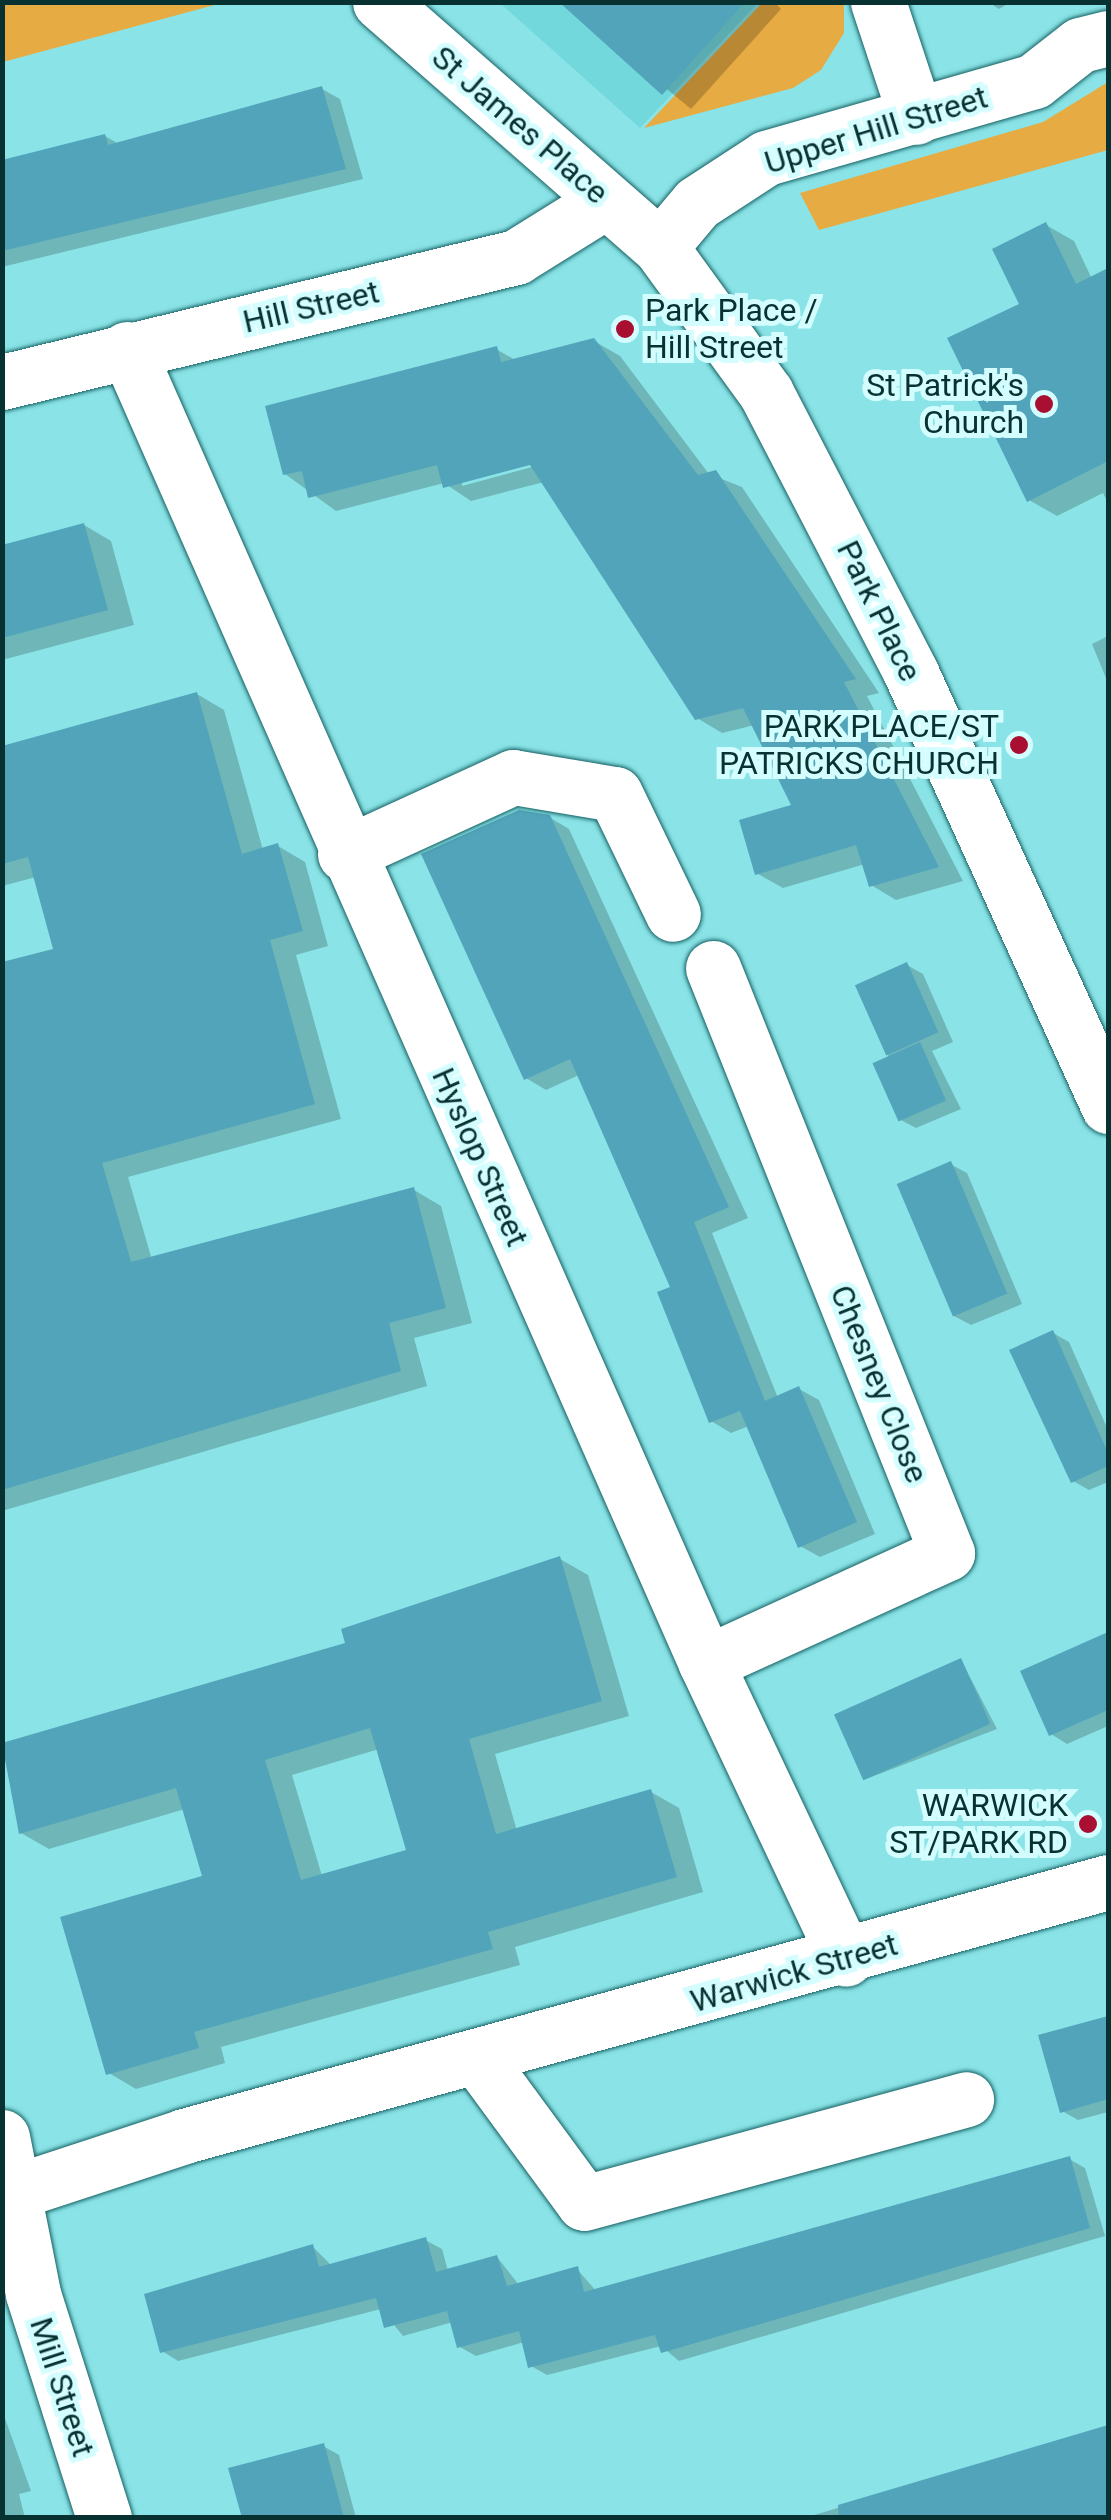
<!DOCTYPE html>
<html>
<head>
<meta charset="utf-8">
<style>
  body { margin:0 }
  #map { position:relative; width:1111px; height:2520px; overflow:hidden; background:#8ae4e7; font-family:Roboto,sans-serif }
  div>[style] { position:absolute }
  .built>* { inset:0; background:#72d8dc }
  .green>* { inset:0; background:#e6ab42 }
  .shadow>* { inset:0; background:#0003 }
  .building>* { inset:0; background:#52a4bb; transform-origin:0 0 }
  .roads { filter:drop-shadow(0 0 2px #166063) drop-shadow(0 0 2px #166063) }
  .minor>* { height:55px; margin:-27.5px; padding:0 27.5px; transform-origin:27.5px; border-radius:27.5px; background:#fff }
  .trunk>* { height:55px; margin:-27.5px; padding:0 27.5px; transform-origin:27.5px; border-radius:27.5px; background:#fff }
  .dots>* { width:28px; height:28px; translate:-50% -50%; box-sizing:border-box; border:5px solid #d3fdfe; border-radius:50% }
  span { translate:-50% -50%; white-space:nowrap; text-align:center; line-height:1.15; -webkit-text-stroke:10px #d3fdfe; paint-order:stroke }
  .street-label { font-size:32px; color:#083132 }
  .poi-label { font-size:32px; color:#083132 }
  .left { translate:0 -50%; text-align:left }
  .right { translate:-100% -50%; text-align:right }
  .frame { position:absolute; inset:0; border:5px solid #083132; pointer-events:none }
</style>
</head>
<body>
<div id="map">
  <div class="built">
    <div style="clip-path:polygon(500px 3px,758px 3px,640px 128px)"></div>
  </div>
  <div class="green">
    <div style="clip-path:polygon(3px 2px,222px 2px,222px 3px,3px 62px)"></div>
    <div style="clip-path:polygon(763px 2px,844px 3px,844px 33px,821px 70px,793px 88px,644px 128px)"></div>
    <div style="clip-path:polygon(1108px 82px,1108px 150px,819px 230px,800px 193px,1043px 122px)"></div>
  </div>
  <div class="shadow">
    <div style="clip-path:polygon(562px 2px,774px 2px,781px 9px,691px 109px)"></div>
    <div style="clip-path:polygon(988px 2px,1011px 2px,999px 9px)"></div>
    <div style="clip-path:polygon(322px 89px,340px 99px,363px 179px,2px 267px,2px 163px,105px 136px,119px 144px)"></div>
    <div style="clip-path:polygon(1046px 225px,1074px 241px,1092px 279px,1108px 271px,1108px 503px,1103px 493px,1057px 516px,1029px 500px,1022px 305px)"></div>
    <div style="clip-path:polygon(evenodd,594px 341px,620px 356px,709px 474px,742px 487px,879px 693px,867px 696px,963px 881px,896px 900px,871px 885px,865px 864px,783px 888px,758px 874px,794px 806px,755px 725px,722px 733px,697px 718px,544px 482px,471px 501px,444px 483px,336px 511px,285px 474px,496px 349px,517px 361px,594px 341px,542px 459px,543px 464px,462px 486px,462px 480px,542px 459px)"></div>
    <div style="clip-path:polygon(84px 525px,111px 541px,134px 625px,2px 660px,2px 548px)"></div>
    <div style="clip-path:polygon(1108px 636px,1108px 683px,1092px 644px)"></div>
    <div style="clip-path:polygon(197px 694px,224px 710px,263px 850px,278px 846px,305px 862px,328px 946px,296px 955px,341px 1119px,128px 1177px,152px 1260px,414px 1190px,441px 1206px,472px 1323px,414px 1338px,427px 1386px,2px 1511px,2px 964px,56px 950px,36px 877px,2px 886px,2px 748px)"></div>
    <div style="clip-path:polygon(549px 817px,569px 829px,748px 1218px,712px 1233px,778px 1398px,799px 1389px,819px 1400px,875px 1534px,820px 1557px,800px 1546px,749px 1426px,731px 1433px,711px 1421px,673px 1288px,579px 1075px,546px 1090px,526px 1078px)"></div>
    <div style="clip-path:polygon(907px 965px,923px 974px,953px 1042px,932px 1051px,961px 1109px,916px 1128px,899px 1119px,888px 1054px)"></div>
    <div style="clip-path:polygon(950px 1164px,967px 1173px,1022px 1304px,971px 1325px,954px 1316px)"></div>
    <div style="clip-path:polygon(1053px 1333px,1069px 1342px,1108px 1430px,1108px 1482px,1089px 1490px,1073px 1481px)"></div>
    <div style="clip-path:polygon(evenodd,560px 1559px,588px 1575px,629px 1716px,495px 1754px,517px 1831px,651px 1792px,679px 1808px,703px 1892px,515px 1947px,520px 1965px,221px 2047px,225px 2063px,136px 2089px,109px 2073px,205px 1878px,185px 1809px,49px 1849px,21px 1833px,2px 1745px,348px 1645px,560px 1559px,379px 1749px,409px 1852px,322px 1876px,292px 1775px,379px 1749px)"></div>
    <div style="clip-path:polygon(1108px 1635px,1108px 1726px,1067px 1744px,1051px 1734px,1023px 1672px)"></div>
    <div style="clip-path:polygon(961px 1660px,997px 1729px,866px 1779px)"></div>
    <div style="clip-path:polygon(1108px 2018px,1108px 2112px,1078px 2120px,1062px 2111px,1041px 2037px)"></div>
    <div style="clip-path:polygon(1069px 2159px,1085px 2168px,1105px 2236px,679px 2361px,661px 2346px,547px 2375px,531px 2366px,524px 2342px,476px 2356px,460px 2347px,453px 2322px,403px 2336px,381px 2309px,178px 2361px,162px 2351px,313px 2247px,332px 2266px,425px 2240px,442px 2249px,448px 2271px,497px 2257px,519px 2285px,577px 2269px,597px 2292px)"></div>
    <div style="clip-path:polygon(2px 2410px,31px 2491px,19px 2494px,25px 2518px,2px 2518px)"></div>
    <div style="clip-path:polygon(1108px 2428px,1108px 2518px,804px 2518px)"></div>
    <div style="clip-path:polygon(323px 2446px,339px 2455px,356px 2518px,244px 2518px)"></div>
  </div>
  <div class="building">
    <div style="clip-path:polygon(559px 2px,745px 2px,662px 95px)"></div>
    <div style="clip-path:polygon(322px 86px,346px 169px,2px 251px,2px 160px,105px 134px,108px 145px)"></div>
    <div style="clip-path:polygon(1046px 222px,1076px 284px,1108px 268px,1108px 461px,1027px 502px,947px 338px,1019px 304px,992px 249px)"></div>
    <div style="clip-path:polygon(594px 338px,698px 475px,716px 470px,856px 679px,844px 682px,939px 867px,869px 887px,856px 845px,755px 875px,739px 820px,791px 805px,743px 708px,695px 720px,530px 465px,443px 488px,437px 465px,308px 498px,302px 471px,283px 475px,265px 406px,497px 346px,501px 362px)"></div>
    <div style="clip-path:polygon(84px 523px,108px 610px,2px 638px,2px 545px)"></div>
    <div style="clip-path:polygon(197px 692px,242px 854px,278px 843px,303px 931px,270px 940px,315px 1104px,102px 1163px,131px 1262px,414px 1187px,446px 1308px,389px 1323px,401px 1371px,2px 1490px,2px 962px,53px 949px,28px 857px,2px 864px,2px 746px)"></div>
    <div style="clip-path:polygon(519px 810px,550px 815px,729px 1207px,694px 1222px,765px 1401px,799px 1386px,857px 1522px,798px 1548px,740px 1411px,709px 1423px,657px 1292px,670px 1287px,570px 1059px,524px 1080px,421px 854px)"></div>
    <div style="left:907px;top:962px;width:77px;height:57px;rotate:66deg"></div>
    <div style="left:920px;top:1042px;width:64px;height:52px;rotate:66deg"></div>
    <div style="left:951px;top:1161px;width:144px;height:59px;rotate:67deg"></div>
    <div style="clip-path:polygon(1053px 1330px,1108px 1453px,1108px 1466px,1071px 1483px,1009px 1350px)"></div>
    <div style="clip-path:polygon(evenodd,560px 1556px,602px 1701px,469px 1739px,496px 1834px,651px 1789px,677px 1877px,488px 1932px,493px 1949px,194px 2032px,199px 2048px,106px 2075px,60px 1917px,202px 1876px,176px 1788px,19px 1834px,2px 1743px,345px 1643px,341px 1629px,560px 1556px,370px 1728px,406px 1850px,301px 1880px,265px 1760px,370px 1728px)"></div>
    <div style="clip-path:polygon(1108px 1632px,1108px 1710px,1049px 1736px,1020px 1671px)"></div>
    <div style="left:961px;top:1658px;width:72px;height:139px;rotate:66deg"></div>
    <div style="clip-path:polygon(1108px 2016px,1108px 2099px,1060px 2113px,1038px 2035px)"></div>
    <div style="clip-path:polygon(1070px 2156px,1090px 2228px,661px 2353px,655px 2335px,528px 2368px,519px 2331px,457px 2348px,447px 2311px,384px 2328px,376px 2298px,160px 2353px,144px 2294px,313px 2244px,319px 2267px,426px 2237px,440px 2286px,436px 2272px,497px 2255px,507px 2286px,578px 2266px,584px 2292px)"></div>
    <div style="clip-path:polygon(1108px 2425px,1108px 2518px,839px 2518px,838px 2505px)"></div>
    <div style="clip-path:polygon(324px 2443px,344px 2518px,242px 2518px,228px 2468px)"></div>
  </div>
  <div class="roads">
    <div class="minor">
      <div style="left:878px;top:2px;width:121px;rotate:71.7deg"></div>
      <div style="left:660px;top:247px;width:57px;rotate:-49.9deg"></div>
      <div style="left:697px;top:203px;width:82px;rotate:-33.1deg"></div>
      <div style="left:766px;top:158px;width:279px;rotate:-16deg"></div>
      <div style="left:1034px;top:81px;width:58px;rotate:-38deg"></div>
      <div style="left:1080px;top:45px;width:29px;rotate:-14deg"></div>
      <div style="left:127px;top:349px;width:1436px;rotate:66.22deg"></div>
      <div style="left:706px;top:1663px;width:327px;rotate:64.7deg"></div>
      <div style="left:2px;top:382px;width:529px;rotate:-13.67deg"></div>
      <div style="left:516px;top:257px;width:106px;rotate:-31.9deg"></div>
      <div style="left:345px;top:854px;width:185px;rotate:-24.6deg"></div>
      <div style="left:513px;top:777px;width:103px;rotate:9.5deg"></div>
      <div style="left:615px;top:794px;width:133px;rotate:64.2deg"></div>
      <div style="left:706px;top:1663px;width:265px;rotate:-24.5deg"></div>
      <div style="left:947px;top:1553px;width:630px;rotate:-111.8deg"></div>
      <div style="left:479px;top:2060px;width:177px;rotate:53.7deg"></div>
      <div style="left:584px;top:2203px;width:396px;rotate:-15.2deg"></div>
      <div style="left:2px;top:2137px;width:160px;rotate:78.8deg"></div>
      <div style="left:33px;top:2294px;width:235px;rotate:72.4deg"></div>
      <div style="left:2px;top:2196px;width:192px;rotate:-18.2deg"></div>
      <div style="left:184px;top:2136px;width:958px;rotate:-15.37deg"></div>
    </div>
    <div class="trunk">
      <div style="left:380px;top:2px;width:372px;rotate:41.2deg"></div>
      <div style="left:660px;top:247px;width:180px;rotate:54deg"></div>
      <div style="left:766px;top:393px;width:315px;rotate:62.6deg"></div>
      <div style="left:911px;top:673px;width:476px;rotate:65.5deg"></div>
    </div>
  </div>
  <div class="dots">
    <div style="left:625px;top:329px;background:#a80f30"></div>
    <div style="left:1044px;top:404px;background:#a80f30"></div>
    <div style="left:1019px;top:745px;background:#a80f30"></div>
    <div style="left:1088px;top:1824px;background:#a80f30"></div>
  </div>
  <div class="street-label">
    <span style="left:520px;top:125px;rotate:41deg">St James Place</span>
    <span style="left:876px;top:130px;rotate:-17deg">Upper Hill Street</span>
    <span style="left:311px;top:307px;rotate:-13deg">Hill Street</span>
    <span style="left:879px;top:611px;rotate:64deg">Park Place</span>
    <span style="left:480px;top:1157px;rotate:66deg">Hyslop Street</span>
    <span style="left:879px;top:1384px;rotate:68deg">Chesney Close</span>
    <span style="left:794px;top:1973px;rotate:-16deg">Warwick Street</span>
    <span style="left:62px;top:2387px;rotate:72deg">Mill Street</span>
  </div>
  <div class="poi-label">
    <span class="left" style="left:645px;top:329px">Park Place /<br>Hill Street</span>
    <span class="right" style="left:1024px;top:404px">St Patrick's<br>Church</span>
    <span class="right" style="left:999px;top:745px">PARK PLACE/ST<br>PATRICKS CHURCH</span>
    <span class="right" style="left:1068px;top:1824px">WARWICK<br>ST/PARK RD</span>
  </div>
  <div class="frame"></div>
</div>
</body>
</html>
